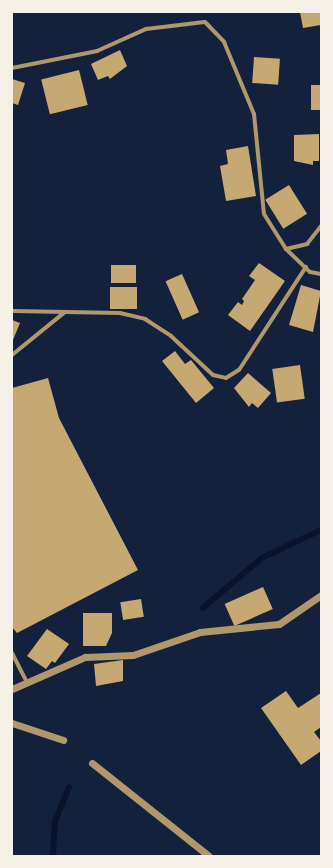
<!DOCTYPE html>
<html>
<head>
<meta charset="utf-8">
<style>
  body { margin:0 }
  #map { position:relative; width:333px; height:868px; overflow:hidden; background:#14213d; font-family:Manrope,sans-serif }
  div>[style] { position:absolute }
  .stream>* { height:5.5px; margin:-2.75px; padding:0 2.75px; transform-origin:2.75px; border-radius:2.75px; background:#0b132b }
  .building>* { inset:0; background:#c6a872; transform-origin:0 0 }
  .minor>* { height:4px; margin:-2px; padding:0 2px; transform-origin:2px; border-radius:2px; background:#b1986c }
  .tertiary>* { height:7px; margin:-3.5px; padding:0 3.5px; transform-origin:3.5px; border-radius:3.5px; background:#b1986c }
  span { translate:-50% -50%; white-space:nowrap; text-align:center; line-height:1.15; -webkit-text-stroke:3px #f6f1e7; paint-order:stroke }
  .frame { position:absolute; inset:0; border:13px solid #f6f1e7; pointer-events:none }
</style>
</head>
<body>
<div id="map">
  <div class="stream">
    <div style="left:203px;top:608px;width:77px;rotate:-40.3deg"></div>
    <div style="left:262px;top:558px;width:65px;rotate:-25.4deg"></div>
    <div style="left:53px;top:856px;width:34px;rotate:-87deg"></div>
    <div style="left:55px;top:822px;width:37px;rotate:-68deg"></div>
  </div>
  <div class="building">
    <div style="clip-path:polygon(300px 12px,321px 12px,321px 25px,303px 28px)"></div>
    <div style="clip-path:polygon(120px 50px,127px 66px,110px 79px,108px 76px,98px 80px,91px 64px)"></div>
    <div style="left:254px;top:57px;width:26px;height:26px;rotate:4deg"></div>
    <div style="left:79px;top:70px;width:36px;height:39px;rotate:76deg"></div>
    <div style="clip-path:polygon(12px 79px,25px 83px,18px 105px,12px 103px)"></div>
    <div style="left:311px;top:85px;width:10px;height:25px"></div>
    <div style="clip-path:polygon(319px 134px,319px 161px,313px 161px,313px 165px,294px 161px,294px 135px)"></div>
    <div style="clip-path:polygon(248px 146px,256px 196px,226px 201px,220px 166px,228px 164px,226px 150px)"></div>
    <div style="left:289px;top:185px;width:34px;height:28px;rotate:58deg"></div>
    <div style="clip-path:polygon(259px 263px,285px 281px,250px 331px,228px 315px,238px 302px,242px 305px,244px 301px,242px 299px,255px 280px,249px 276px)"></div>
    <div style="left:111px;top:265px;width:25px;height:18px"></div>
    <div style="left:182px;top:274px;width:42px;height:18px;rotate:66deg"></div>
    <div style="clip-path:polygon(301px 285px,321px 291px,313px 332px,289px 325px)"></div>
    <div style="left:110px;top:287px;width:27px;height:22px"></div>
    <div style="clip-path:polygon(12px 320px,20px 323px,13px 340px,12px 339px)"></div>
    <div style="clip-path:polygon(175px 351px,185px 364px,191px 360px,214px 388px,196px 403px,162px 361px)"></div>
    <div style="left:300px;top:365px;width:34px;height:28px;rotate:82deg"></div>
    <div style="clip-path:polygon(248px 373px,271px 393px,258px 408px,252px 403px,249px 407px,234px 388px)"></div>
    <div style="clip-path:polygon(48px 378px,59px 418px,138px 570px,17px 633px,12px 627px,12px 388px)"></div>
    <div style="left:263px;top:587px;width:24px;height:42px;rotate:66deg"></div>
    <div style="left:141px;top:599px;width:18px;height:21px;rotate:81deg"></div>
    <div style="clip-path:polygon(83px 613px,112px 613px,112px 633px,106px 646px,83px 646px)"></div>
    <div style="clip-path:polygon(47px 629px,69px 644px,55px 663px,52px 661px,46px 669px,27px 656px)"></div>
    <div style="clip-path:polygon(123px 660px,123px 681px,96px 686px,94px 664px)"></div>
    <div style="clip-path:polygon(286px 691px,298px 708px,321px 693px,321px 727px,314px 732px,321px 741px,321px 751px,301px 765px,261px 708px)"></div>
  </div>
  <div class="minor">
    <div style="left:12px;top:68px;width:87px;rotate:-11.3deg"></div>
    <div style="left:97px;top:51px;width:54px;rotate:-24.2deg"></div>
    <div style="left:146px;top:29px;width:59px;rotate:-6.8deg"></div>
    <div style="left:205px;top:22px;width:28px;rotate:46deg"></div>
    <div style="left:224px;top:42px;width:78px;rotate:67.4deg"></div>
    <div style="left:254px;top:114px;width:100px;rotate:84.3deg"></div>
    <div style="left:264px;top:214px;width:41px;rotate:57.8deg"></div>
    <div style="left:286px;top:249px;width:22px;rotate:-13deg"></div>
    <div style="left:307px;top:244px;width:23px;rotate:-52deg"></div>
    <div style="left:286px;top:249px;width:33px;rotate:44deg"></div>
    <div style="left:310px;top:272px;width:11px;rotate:10deg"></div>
    <div style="left:12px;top:311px;width:108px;rotate:1.1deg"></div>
    <div style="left:120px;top:313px;width:26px;rotate:13deg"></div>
    <div style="left:145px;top:319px;width:31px;rotate:33deg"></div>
    <div style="left:171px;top:336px;width:57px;rotate:42.9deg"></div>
    <div style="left:213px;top:375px;width:13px;rotate:13deg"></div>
    <div style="left:226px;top:378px;width:15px;rotate:-32deg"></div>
    <div style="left:239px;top:370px;width:123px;rotate:-57deg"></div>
    <div style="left:12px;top:355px;width:68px;rotate:-39.1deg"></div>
    <div style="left:12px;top:653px;width:33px;rotate:63deg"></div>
  </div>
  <div class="tertiary">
    <div style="left:12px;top:689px;width:80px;rotate:-23.7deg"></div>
    <div style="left:85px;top:657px;width:48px;rotate:-2.4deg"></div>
    <div style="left:133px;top:655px;width:71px;rotate:-18.9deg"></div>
    <div style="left:200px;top:632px;width:79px;rotate:-5.8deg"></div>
    <div style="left:279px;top:624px;width:51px;rotate:-34.6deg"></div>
    <div style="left:12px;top:723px;width:54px;rotate:18.4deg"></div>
    <div style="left:92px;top:763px;width:149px;rotate:38.5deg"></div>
  </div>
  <div class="frame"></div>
</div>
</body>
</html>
